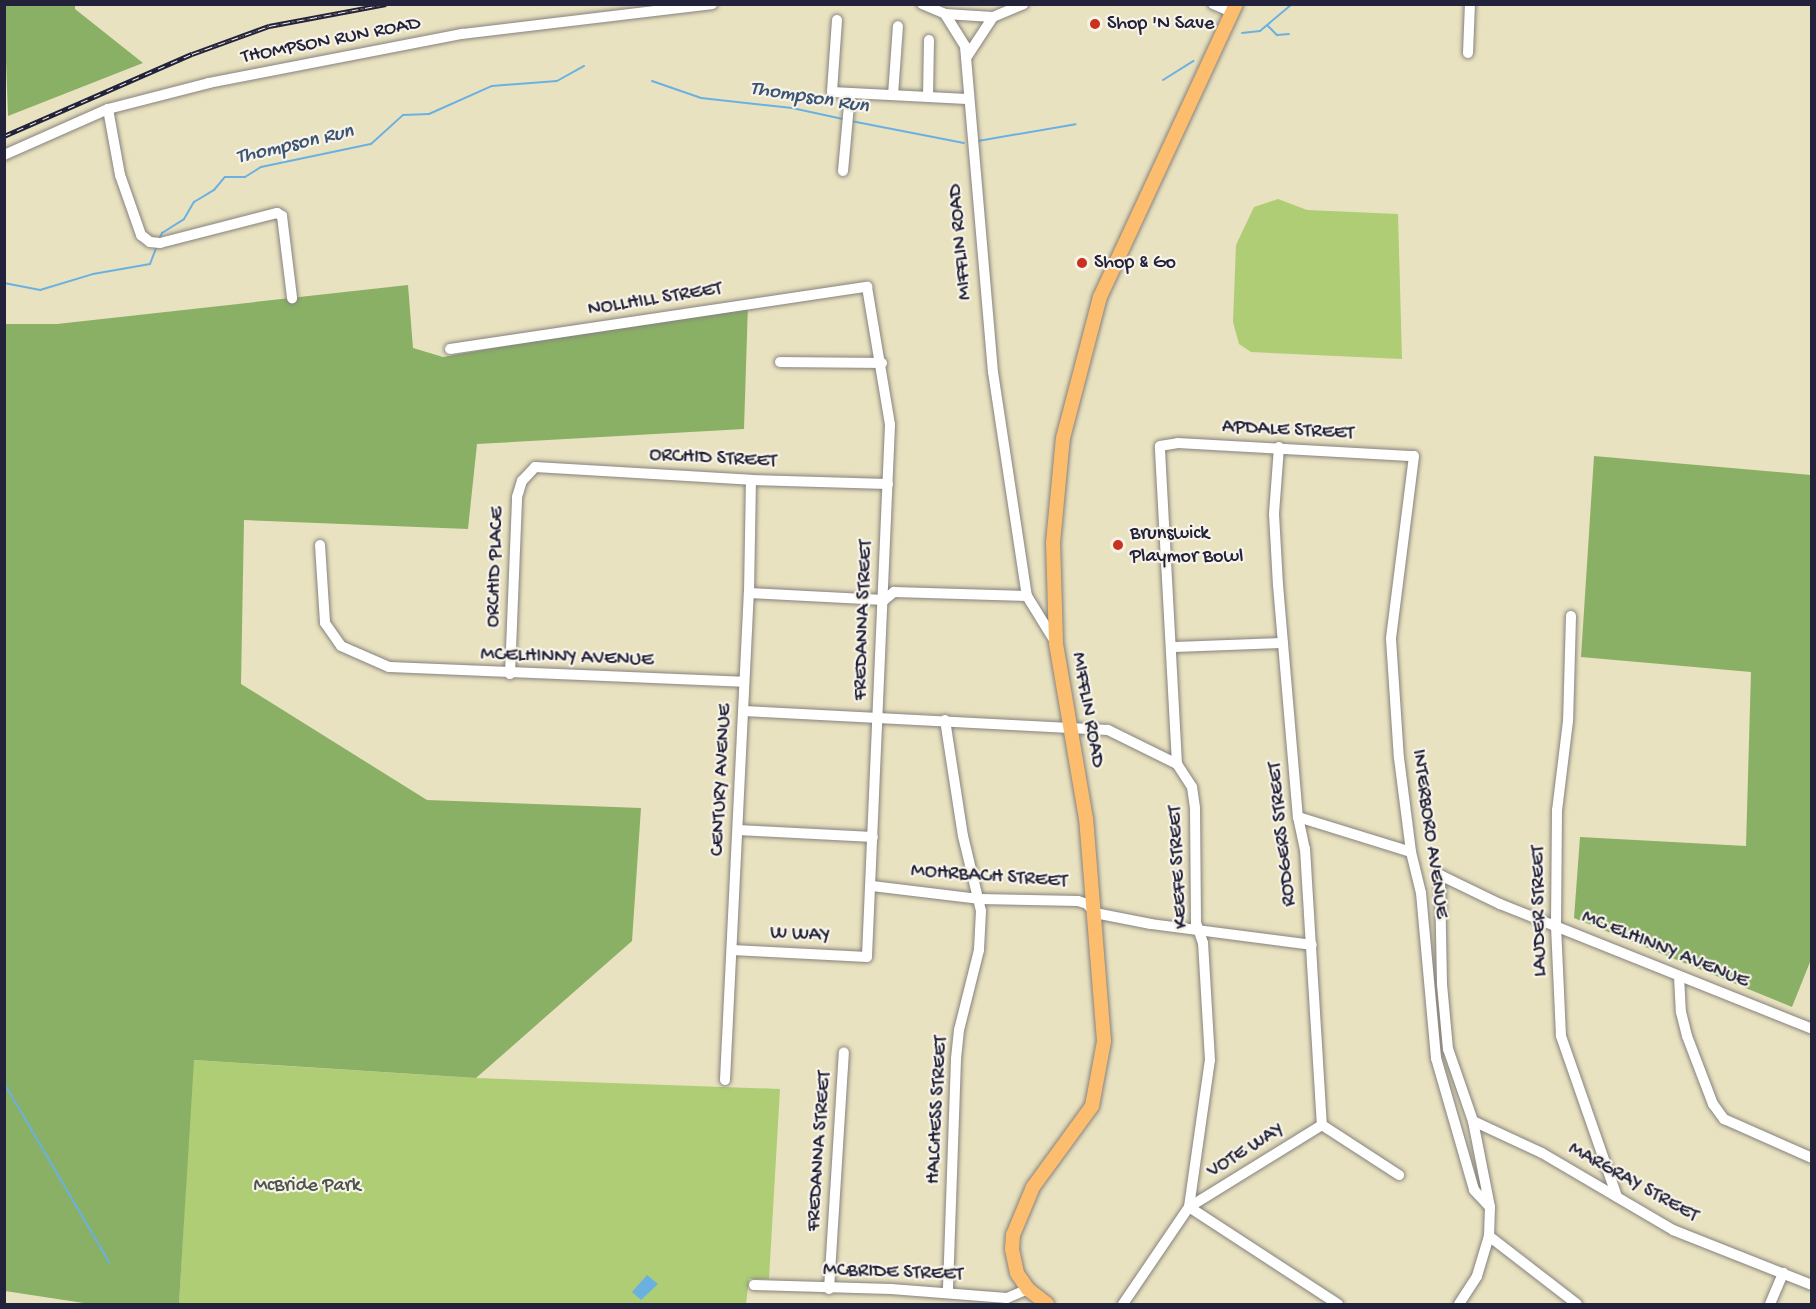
<!DOCTYPE html>
<html>
<head>
<meta charset="utf-8">
<style>
  body { margin:0 }
  #map { position:relative; width:1816px; height:1309px; overflow:hidden; background:#e9e2c0; font-family:"Gochi Hand",sans-serif }
  div>[style] { position:absolute }
  .green>* { inset:0; background:#aecd75 }
  .forest>* { inset:0; background:#8ab066 }
  .water>* { inset:0; background:#6ab1e1 }
  .stream>* { height:2px; margin:-1px; padding:0 1px; transform-origin:1px; border-radius:1px; background:#6ab1e1 }
  .roads { filter:drop-shadow(0 0 2px #86827e) drop-shadow(0 0 2px #86827e) }
  .minor>* { height:10px; margin:-5px; padding:0 5px; transform-origin:5px; border-radius:5px; background:#fff }
  .major>* { height:14px; margin:-7px; padding:0 7px; transform-origin:7px; border-radius:7px; background:#fcbd6f }
  .rail>* { height:4.5px; margin-top:-2.25px; transform-origin:0; background:repeating-linear-gradient(90deg,#f7f3e8 0 7px,#22223b 0 14px); box-sizing:border-box; border-block:2px solid #22223b }
  .dots>* { width:16px; height:16px; translate:-50% -50%; box-sizing:border-box; border:3px solid #f7f3e8; border-radius:50% }
  span { translate:-50% -50%; white-space:nowrap; text-align:center; line-height:1.15; -webkit-text-stroke:4.5px #f7f3e8; paint-order:stroke }
  .poi-label { font-size:20px; color:#22223b }
  .left { translate:0 -50%; text-align:left }
  .street-label { font-size:20px; color:#22223b }
  .park-label { font-size:20px; color:#4c554c }
  .water-label { font-size:21px; color:#3b5475; font-style:italic }
  .frame { position:absolute; inset:0; border:6px solid #22223b; pointer-events:none }
</style>
</head>
<body>
<div id="map">
  <div class="green">
    <div style="clip-path:polygon(1278px 199px,1307px 210px,1398px 214px,1402px 359px,1251px 352px,1239px 344px,1233px 322px,1236px 245px,1254px 207px)"></div>
    <div style="clip-path:polygon(193px 1060px,476px 1078px,780px 1089px,769px 1279px,749px 1279px,746px 1304px,179px 1304px)"></div>
  </div>
  <div class="forest">
    <div style="clip-path:polygon(4px 5px,75px 5px,75px 9px,143px 63px,8px 116px)"></div>
    <div style="clip-path:polygon(408px 285px,413px 348px,443px 357px,748px 304px,744px 429px,477px 444px,468px 529px,244px 520px,241px 684px,427px 800px,641px 808px,632px 941px,476px 1078px,194px 1060px,179px 1304px,90px 1304px,5px 1291px,5px 324px,57px 324px)"></div>
    <div style="clip-path:polygon(1594px 456px,1811px 475px,1812px 957px,1792px 1007px,1574px 918px,1580px 837px,1746px 846px,1751px 672px,1581px 657px)"></div>
  </div>
  <div class="water">
    <div style="clip-path:polygon(647px 1275px,658px 1284px,641px 1300px,632px 1292px)"></div>
  </div>
  <div class="stream">
    <div style="left:1268px;top:26px;width:13px;rotate:45deg"></div>
    <div style="left:1277px;top:35px;width:12px;rotate:-5deg"></div>
    <div style="left:1242px;top:33px;width:18px;rotate:-6deg"></div>
    <div style="left:1260px;top:31px;width:42px;rotate:-40.2deg"></div>
    <div style="left:1163px;top:80px;width:36px;rotate:-32deg"></div>
    <div style="left:652px;top:81px;width:52px;rotate:19.1deg"></div>
    <div style="left:701px;top:98px;width:92px;rotate:6.3deg"></div>
    <div style="left:792px;top:108px;width:52px;rotate:12.2deg"></div>
    <div style="left:851px;top:121px;width:115px;rotate:11deg"></div>
    <div style="left:978px;top:141px;width:99px;rotate:-9.8deg"></div>
    <div style="left:159px;top:240px;width:8px;rotate:-67deg"></div>
    <div style="left:162px;top:233px;width:26px;rotate:-32deg"></div>
    <div style="left:184px;top:219px;width:20px;rotate:-60deg"></div>
    <div style="left:194px;top:202px;width:23px;rotate:-31deg"></div>
    <div style="left:214px;top:190px;width:17px;rotate:-50deg"></div>
    <div style="left:225px;top:177px;width:20px"></div>
    <div style="left:245px;top:177px;width:19px;rotate:-32deg"></div>
    <div style="left:261px;top:167px;width:112px;rotate:-11.8deg"></div>
    <div style="left:371px;top:144px;width:43px;rotate:-42.2deg"></div>
    <div style="left:403px;top:115px;width:26px;rotate:-2deg"></div>
    <div style="left:429px;top:114px;width:69px;rotate:-24deg"></div>
    <div style="left:492px;top:86px;width:65px;rotate:-4.4deg"></div>
    <div style="left:557px;top:81px;width:31px;rotate:-29deg"></div>
    <div style="left:4px;top:283px;width:37px;rotate:11deg"></div>
    <div style="left:40px;top:290px;width:55px;rotate:-16.8deg"></div>
    <div style="left:93px;top:274px;width:58px;rotate:-10deg"></div>
    <div style="left:150px;top:264px;width:19px;rotate:-69deg"></div>
    <div style="left:4px;top:1083px;width:208px;rotate:59.6deg"></div>
  </div>
  <div class="roads">
    <div class="minor">
      <div style="left:922px;top:4px;width:25px;rotate:23deg"></div>
      <div style="left:945px;top:14px;width:38px;rotate:58deg"></div>
      <div style="left:965px;top:46px;width:327px;rotate:85.1deg"></div>
      <div style="left:993px;top:372px;width:227px;rotate:81.4deg"></div>
      <div style="left:1027px;top:596px;width:55px;rotate:58.3deg"></div>
      <div style="left:1213px;top:4px;width:21px;rotate:23deg"></div>
      <div style="left:945px;top:14px;width:48px;rotate:3.6deg"></div>
      <div style="left:837px;top:20px;width:72px;rotate:94deg"></div>
      <div style="left:832px;top:92px;width:135px;rotate:3deg"></div>
      <div style="left:1468px;top:53px;width:49px;rotate:-87.7deg"></div>
      <div style="left:966px;top:58px;width:49px;rotate:-56.6deg"></div>
      <div style="left:993px;top:17px;width:33px;rotate:-23deg"></div>
      <div style="left:893px;top:95px;width:69px;rotate:-85.9deg"></div>
      <div style="left:928px;top:97px;width:57px;rotate:-89deg"></div>
      <div style="left:108px;top:109px;width:67px;rotate:79.7deg"></div>
      <div style="left:120px;top:175px;width:64px;rotate:70.7deg"></div>
      <div style="left:141px;top:235px;width:11px;rotate:38deg"></div>
      <div style="left:150px;top:242px;width:10px;rotate:6deg"></div>
      <div style="left:160px;top:243px;width:121px;rotate:-14.4deg"></div>
      <div style="left:277px;top:213px;width:6px;rotate:31deg"></div>
      <div style="left:282px;top:216px;width:83px;rotate:83deg"></div>
      <div style="left:4px;top:155px;width:114px;rotate:-23.9deg"></div>
      <div style="left:108px;top:109px;width:104px;rotate:-14.4deg"></div>
      <div style="left:209px;top:83px;width:258px;rotate:-11deg"></div>
      <div style="left:462px;top:34px;width:252px;rotate:-6.8deg"></div>
      <div style="left:843px;top:171px;width:77px;rotate:-84.8deg"></div>
      <div style="left:450px;top:349px;width:422px;rotate:-8.5deg"></div>
      <div style="left:867px;top:287px;width:140px;rotate:80.5deg"></div>
      <div style="left:890px;top:425px;width:532px;rotate:92.48deg"></div>
      <div style="left:867px;top:957px;width:135px;rotate:-177deg"></div>
      <div style="left:780px;top:362px;width:102px;rotate:0.6deg"></div>
      <div style="left:1279px;top:447px;width:67px;rotate:94.3deg"></div>
      <div style="left:1274px;top:514px;width:71px;rotate:86.8deg"></div>
      <div style="left:1278px;top:585px;width:233px;rotate:85.1deg"></div>
      <div style="left:1298px;top:817px;width:33px;rotate:78deg"></div>
      <div style="left:1305px;top:849px;width:277px;rotate:86.5deg"></div>
      <div style="left:1322px;top:1125px;width:92px;rotate:33deg"></div>
      <div style="left:320px;top:545px;width:78px;rotate:86.3deg"></div>
      <div style="left:325px;top:623px;width:28px;rotate:55deg"></div>
      <div style="left:341px;top:646px;width:52px;rotate:23.6deg"></div>
      <div style="left:389px;top:667px;width:355px;rotate:2.4deg"></div>
      <div style="left:749px;top:593px;width:135px;rotate:3deg"></div>
      <div style="left:884px;top:600px;width:13px;rotate:-39deg"></div>
      <div style="left:894px;top:592px;width:133px;rotate:1.7deg"></div>
      <div style="left:1571px;top:616px;width:105px;rotate:91.6deg"></div>
      <div style="left:1568px;top:721px;width:90px;rotate:97deg"></div>
      <div style="left:1557px;top:810px;width:116px;rotate:90.5deg"></div>
      <div style="left:1556px;top:926px;width:110px;rotate:87.4deg"></div>
      <div style="left:1561px;top:1036px;width:170px;rotate:70.8deg"></div>
      <div style="left:1173px;top:647px;width:110px;rotate:-2.1deg"></div>
      <div style="left:510px;top:674px;width:177px;rotate:-87.7deg"></div>
      <div style="left:517px;top:497px;width:17px;rotate:-73deg"></div>
      <div style="left:522px;top:481px;width:19px;rotate:-47deg"></div>
      <div style="left:535px;top:467px;width:216px;rotate:3.4deg"></div>
      <div style="left:751px;top:480px;width:137px;rotate:1.7deg"></div>
      <div style="left:744px;top:711px;width:364px;rotate:3deg"></div>
      <div style="left:1108px;top:730px;width:77px;rotate:26.2deg"></div>
      <div style="left:945px;top:720px;width:117px;rotate:81.2deg"></div>
      <div style="left:963px;top:836px;width:77px;rotate:76.5deg"></div>
      <div style="left:981px;top:911px;width:39px;rotate:93deg"></div>
      <div style="left:979px;top:950px;width:82px;rotate:104deg"></div>
      <div style="left:959px;top:1030px;width:29px;rotate:96deg"></div>
      <div style="left:956px;top:1059px;width:233px;rotate:92deg"></div>
      <div style="left:1298px;top:817px;width:118px;rotate:17.2deg"></div>
      <div style="left:738px;top:830px;width:135px;rotate:3deg"></div>
      <div style="left:872px;top:886px;width:109px;rotate:6.9deg"></div>
      <div style="left:980px;top:899px;width:98px;rotate:1.2deg"></div>
      <div style="left:1078px;top:901px;width:9px;rotate:18deg"></div>
      <div style="left:1087px;top:904px;width:12px;rotate:48deg"></div>
      <div style="left:1095px;top:913px;width:57px;rotate:11.1deg"></div>
      <div style="left:1151px;top:924px;width:162px;rotate:7.4deg"></div>
      <div style="left:1679px;top:976px;width:36px;rotate:87deg"></div>
      <div style="left:1681px;top:1012px;width:25px;rotate:76deg"></div>
      <div style="left:1687px;top:1036px;width:73px;rotate:69.1deg"></div>
      <div style="left:1713px;top:1104px;width:19px;rotate:54deg"></div>
      <div style="left:1724px;top:1119px;width:96px;rotate:23.9deg"></div>
      <div style="left:725px;top:1080px;width:488px;rotate:-87.2deg"></div>
      <div style="left:749px;top:593px;width:113px;rotate:-89deg"></div>
      <div style="left:1473px;top:1121px;width:76px;rotate:24.9deg"></div>
      <div style="left:1542px;top:1153px;width:152px;rotate:30.4deg"></div>
      <div style="left:1673px;top:1230px;width:149px;rotate:21.6deg"></div>
      <div style="left:1322px;top:1125px;width:156px;rotate:148.3deg"></div>
      <div style="left:1189px;top:1207px;width:178px;rotate:33.1deg"></div>
      <div style="left:1489px;top:1236px;width:111px;rotate:37.7deg"></div>
      <div style="left:754px;top:1285px;width:137px;rotate:1.7deg"></div>
      <div style="left:891px;top:1289px;width:116px;rotate:4.4deg"></div>
      <div style="left:1007px;top:1298px;width:23px;rotate:-23deg"></div>
      <div style="left:829px;top:1289px;width:237px;rotate:-86.4deg"></div>
      <div style="left:1123px;top:1304px;width:117px;rotate:-55.8deg"></div>
      <div style="left:1189px;top:1207px;width:148px;rotate:-81.9deg"></div>
      <div style="left:1210px;top:1060px;width:117px;rotate:-93.4deg"></div>
      <div style="left:1203px;top:943px;width:21px;rotate:-109deg"></div>
      <div style="left:1196px;top:923px;width:115px;rotate:-90.5deg"></div>
      <div style="left:1195px;top:808px;width:21px;rotate:-98deg"></div>
      <div style="left:1192px;top:787px;width:27px;rotate:-123deg"></div>
      <div style="left:1177px;top:764px;width:318px;rotate:-93.1deg"></div>
      <div style="left:1160px;top:446px;width:18px;rotate:-9deg"></div>
      <div style="left:1178px;top:443px;width:236px;rotate:3.2deg"></div>
      <div style="left:1414px;top:456px;width:184px;rotate:97.2deg"></div>
      <div style="left:1391px;top:639px;width:119px;rotate:86.2deg"></div>
      <div style="left:1399px;top:758px;width:95px;rotate:82.7deg"></div>
      <div style="left:1411px;top:852px;width:42px;rotate:76.3deg"></div>
      <div style="left:1421px;top:893px;width:166px;rotate:84.8deg"></div>
      <div style="left:1436px;top:1058px;width:137px;rotate:73.9deg"></div>
      <div style="left:1474px;top:1190px;width:23px;rotate:47deg"></div>
      <div style="left:1459px;top:1304px;width:33px;rotate:-57deg"></div>
      <div style="left:1477px;top:1276px;width:42px;rotate:-73.3deg"></div>
      <div style="left:1489px;top:1236px;width:29px;rotate:-88deg"></div>
      <div style="left:1490px;top:1207px;width:88px;rotate:-101.2deg"></div>
      <div style="left:1473px;top:1121px;width:76px;rotate:-109.1deg"></div>
      <div style="left:1448px;top:1049px;width:65px;rotate:-95.3deg"></div>
      <div style="left:1442px;top:984px;width:109px;rotate:-91.1deg"></div>
      <div style="left:1440px;top:875px;width:67px;rotate:25.8deg"></div>
      <div style="left:1500px;top:904px;width:336px;rotate:21.8deg"></div>
      <div style="left:1770px;top:1304px;width:34px;rotate:-67deg"></div>
    </div>
    <div class="major">
      <div style="left:1047px;top:1304px;width:24px;rotate:-142deg"></div>
      <div style="left:1028px;top:1289px;width:19px;rotate:-125deg"></div>
      <div style="left:1017px;top:1273px;width:25px;rotate:-102deg"></div>
      <div style="left:1012px;top:1249px;width:14px;rotate:-86deg"></div>
      <div style="left:1013px;top:1235px;width:52px;rotate:-67.4deg"></div>
      <div style="left:1033px;top:1187px;width:100px;rotate:-53.9deg"></div>
      <div style="left:1092px;top:1106px;width:66px;rotate:-79.5deg"></div>
      <div style="left:1104px;top:1041px;width:223px;rotate:-94.6deg"></div>
      <div style="left:1086px;top:819px;width:179px;rotate:-99.7deg"></div>
      <div style="left:1056px;top:643px;width:100px;rotate:-91.7deg"></div>
      <div style="left:1053px;top:543px;width:105px;rotate:-84.6deg"></div>
      <div style="left:1063px;top:438px;width:146px;rotate:-75.3deg"></div>
      <div style="left:1100px;top:297px;width:323px;rotate:-65.1deg"></div>
    </div>
  </div>
  <div class="rail">
    <div style="left:4px;top:136px;width:205px;rotate:-23.6deg"></div>
    <div style="left:192px;top:54px;width:82px;rotate:-20deg"></div>
    <div style="left:269px;top:26px;width:119px;rotate:-10.6deg"></div>
  </div>
  <div class="dots">
    <div style="left:1095px;top:24px;background:#c8321e"></div>
    <div style="left:1082px;top:263px;background:#c8321e"></div>
    <div style="left:1118px;top:545px;background:#c8321e"></div>
  </div>
  <div class="poi-label">
    <span class="left" style="left:1107px;top:24px">Shop 'N Save</span>
    <span class="left" style="left:1094px;top:263px">Shop &amp; Go</span>
    <span class="left" style="left:1130px;top:546px">Brunswick<br>Playmor Bowl</span>
  </div>
  <div class="street-label">
    <span style="left:331px;top:41px;rotate:-11deg">THOMPSON RUN ROAD</span>
    <span style="left:961px;top:242px;rotate:-95deg">MIFFLIN ROAD</span>
    <span style="left:655px;top:300px;rotate:-9deg">NOLLHILL STREET</span>
    <span style="left:1288px;top:431px;rotate:3deg">APDALE STREET</span>
    <span style="left:713px;top:459px;rotate:3deg">ORCHID STREET</span>
    <span style="left:496px;top:567px;rotate:-88deg">ORCHID PLACE</span>
    <span style="left:864px;top:620px;rotate:-88deg">FREDANNA STREET</span>
    <span style="left:567px;top:658px;rotate:2deg">MCELHINNY AVENUE</span>
    <span style="left:1087px;top:710px;rotate:80deg">MIFFLIN ROAD</span>
    <span style="left:722px;top:780px;rotate:-87deg">CENTURY AVENUE</span>
    <span style="left:1283px;top:834px;rotate:-96deg">RODGERS STREET</span>
    <span style="left:1429px;top:834px;rotate:82deg">INTERBORO AVENUE</span>
    <span style="left:1179px;top:867px;rotate:-93deg">KEEFE STREET</span>
    <span style="left:989px;top:877px;rotate:4deg">MOHRBACH STREET</span>
    <span style="left:1540px;top:911px;rotate:-91deg">LAUDER STREET</span>
    <span style="left:800px;top:935px;rotate:3deg">W WAY</span>
    <span style="left:1665px;top:950px;rotate:22deg">MC ELHINNY AVENUE</span>
    <span style="left:938px;top:1110px;rotate:-87deg">HALCHESS STREET</span>
    <span style="left:820px;top:1151px;rotate:-86deg">FREDANNA STREET</span>
    <span style="left:1246px;top:1151px;rotate:-32deg">VOTE WAY</span>
    <span style="left:1633px;top:1183px;rotate:29deg">MARGRAY STREET</span>
    <span style="left:893px;top:1273px;rotate:2deg">MCBRIDE STREET</span>
  </div>
  <div class="park-label">
    <span style="left:307px;top:1186px">McBride Park</span>
  </div>
  <div class="water-label">
    <span style="left:809px;top:99px;rotate:9deg">Thompson Run</span>
    <span style="left:295px;top:146px;rotate:-13deg">Thompson Run</span>
  </div>
  <div class="frame"></div>
</div>
</body>
</html>
